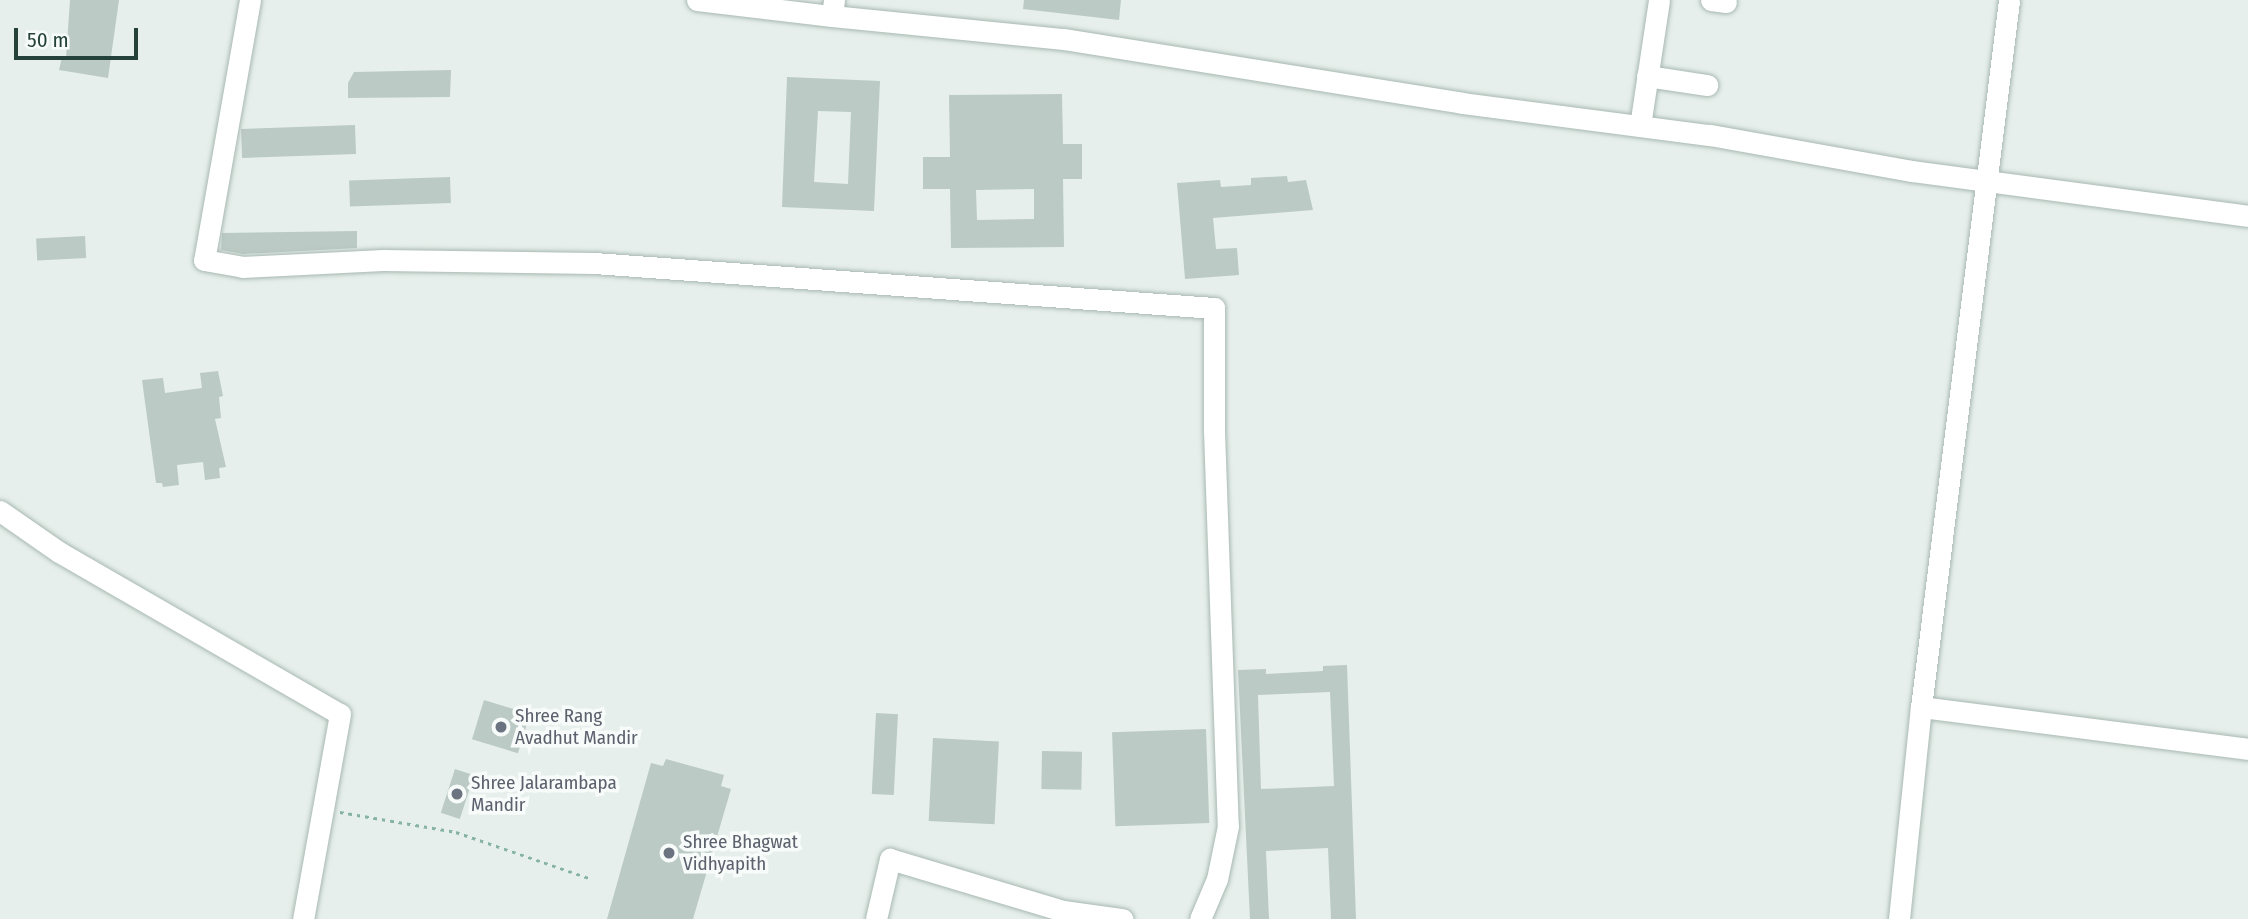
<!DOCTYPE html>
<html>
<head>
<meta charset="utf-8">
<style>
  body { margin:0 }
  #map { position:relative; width:2248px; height:919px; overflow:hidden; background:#e6efeb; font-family:"Fira Sans Condensed",sans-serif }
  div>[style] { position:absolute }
  .building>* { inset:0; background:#bbcac4; transform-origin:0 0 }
  .path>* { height:2.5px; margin-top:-1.25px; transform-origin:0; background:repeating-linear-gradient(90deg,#86b3a5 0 3.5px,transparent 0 8.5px) }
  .roads { filter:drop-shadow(0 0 2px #a8b8b2) drop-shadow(0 0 2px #a8b8b2) }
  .minor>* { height:21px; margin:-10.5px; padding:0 10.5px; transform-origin:10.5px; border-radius:10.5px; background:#fff }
  .dots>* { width:19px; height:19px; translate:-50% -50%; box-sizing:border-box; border:4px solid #f7fbf9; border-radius:50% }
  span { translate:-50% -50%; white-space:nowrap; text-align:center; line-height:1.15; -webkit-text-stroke:7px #f7fbf9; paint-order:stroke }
  .worship-label { font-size:19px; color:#5b616d }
  .left { translate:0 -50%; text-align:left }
  .scale { position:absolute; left:14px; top:28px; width:124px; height:32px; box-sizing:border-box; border:4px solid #24423a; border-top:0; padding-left:9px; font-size:21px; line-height:24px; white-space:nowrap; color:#24423a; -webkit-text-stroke:5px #f7fbf9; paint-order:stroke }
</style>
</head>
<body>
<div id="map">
  <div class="building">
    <div style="clip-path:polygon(70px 0,119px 0,108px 78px,59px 70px,62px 57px,66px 58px)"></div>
    <div style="clip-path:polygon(1024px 0,1121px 0,1119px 20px,1023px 9px)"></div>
    <div style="clip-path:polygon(451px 70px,450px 97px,348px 98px,348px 83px,354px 72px)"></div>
    <div style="clip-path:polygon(evenodd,787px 77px,880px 81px,874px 211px,782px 207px,787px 77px,818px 111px,851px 112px,848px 184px,814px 182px,818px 111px)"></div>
    <div style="clip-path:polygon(evenodd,1062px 94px,1063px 144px,1082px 144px,1082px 179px,1063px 179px,1064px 247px,951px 248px,950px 189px,923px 189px,923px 157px,950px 157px,949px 95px,1062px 94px,1034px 189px,1034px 219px,977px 220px,976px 190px,1034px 189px)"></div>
    <div style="left:355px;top:125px;width:29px;height:114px;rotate:88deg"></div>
    <div style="clip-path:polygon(1287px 176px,1288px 182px,1306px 180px,1313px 210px,1213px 218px,1216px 249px,1237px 248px,1239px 275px,1185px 279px,1177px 183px,1220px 180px,1221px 187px,1251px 185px,1251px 178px)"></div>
    <div style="left:450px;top:177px;width:26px;height:101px;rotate:88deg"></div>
    <div style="clip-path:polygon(357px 231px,357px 248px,243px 254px,221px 250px,222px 233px)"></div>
    <div style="left:85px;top:236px;width:22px;height:49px;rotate:87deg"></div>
    <div style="clip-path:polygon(218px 371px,223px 396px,219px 397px,221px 418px,215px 419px,226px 467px,219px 468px,220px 478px,205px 480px,203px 462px,177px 465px,179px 485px,163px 487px,162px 483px,156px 483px,142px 380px,163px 378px,165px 393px,202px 388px,200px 373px)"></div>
    <div style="clip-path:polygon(evenodd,1347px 665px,1356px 919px,1331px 919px,1328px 848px,1266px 851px,1269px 919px,1250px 919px,1238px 670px,1266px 669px,1266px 674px,1323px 671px,1323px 666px,1347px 665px,1330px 692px,1334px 786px,1261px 789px,1258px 695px,1330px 692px)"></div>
    <div style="left:484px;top:700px;width:48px;height:41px;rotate:17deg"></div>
    <div style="left:876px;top:713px;width:22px;height:81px;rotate:3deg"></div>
    <div style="left:1206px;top:729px;width:94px;height:94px;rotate:88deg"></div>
    <div style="left:933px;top:738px;width:66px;height:83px;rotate:3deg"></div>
    <div style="left:1042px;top:751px;width:40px;height:38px;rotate:1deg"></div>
    <div style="clip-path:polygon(666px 759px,724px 775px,721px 786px,731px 789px,693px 919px,607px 919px,651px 763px,663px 766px)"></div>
    <div style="left:455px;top:769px;width:20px;height:46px;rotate:18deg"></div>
  </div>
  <div class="path">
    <div style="left:340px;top:812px;width:118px;rotate:9.8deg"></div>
    <div style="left:456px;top:832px;width:144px;rotate:19.1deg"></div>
  </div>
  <div class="roads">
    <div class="minor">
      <div style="left:250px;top:0;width:264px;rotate:100deg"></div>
      <div style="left:204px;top:260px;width:39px;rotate:10deg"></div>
      <div style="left:242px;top:267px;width:141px;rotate:-2.8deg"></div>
      <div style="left:383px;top:260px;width:211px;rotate:0.8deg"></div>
      <div style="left:594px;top:263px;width:622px;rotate:4.15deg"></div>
      <div style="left:1214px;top:308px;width:123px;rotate:90deg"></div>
      <div style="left:1214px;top:431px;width:395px;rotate:88deg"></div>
      <div style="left:1228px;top:826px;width:54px;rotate:101.7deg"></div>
      <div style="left:1217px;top:879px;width:43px;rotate:113deg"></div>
      <div style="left:697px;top:0;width:136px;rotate:6.8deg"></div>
      <div style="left:834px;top:0;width:16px;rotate:97deg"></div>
      <div style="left:832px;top:16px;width:233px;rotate:5.7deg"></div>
      <div style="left:1064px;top:39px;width:403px;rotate:9.1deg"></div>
      <div style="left:1462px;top:103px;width:250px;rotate:7.4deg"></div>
      <div style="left:1710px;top:135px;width:205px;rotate:10.1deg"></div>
      <div style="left:1912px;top:171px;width:339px;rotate:7.6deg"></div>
      <div style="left:1711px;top:0;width:15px;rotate:8deg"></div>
      <div style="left:1647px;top:76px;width:61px;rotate:8.5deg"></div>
      <div style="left:1640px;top:126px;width:127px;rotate:-81.4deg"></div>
      <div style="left:0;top:511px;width:72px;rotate:34.8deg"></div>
      <div style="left:59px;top:552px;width:324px;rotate:30deg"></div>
      <div style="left:340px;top:714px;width:208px;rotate:100.2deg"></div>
      <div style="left:1921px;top:707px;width:712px;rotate:-82.9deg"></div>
      <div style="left:876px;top:919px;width:62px;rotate:-76.9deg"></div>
      <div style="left:890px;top:859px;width:181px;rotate:16.7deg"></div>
      <div style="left:1063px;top:911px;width:60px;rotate:7.7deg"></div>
      <div style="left:1899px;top:919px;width:213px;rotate:-84.1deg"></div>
      <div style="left:1921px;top:707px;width:330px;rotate:7.3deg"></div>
    </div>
  </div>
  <div class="dots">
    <div style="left:501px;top:727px;background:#6b7280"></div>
    <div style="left:457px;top:794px;background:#6b7280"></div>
    <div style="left:669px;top:853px;background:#6b7280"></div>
  </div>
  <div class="worship-label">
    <span class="left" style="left:515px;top:727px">Shree Rang<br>Avadhut Mandir</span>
    <span class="left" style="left:471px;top:794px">Shree Jalarambapa<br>Mandir</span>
    <span class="left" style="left:683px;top:853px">Shree Bhagwat<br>Vidhyapith</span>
  </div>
  <div class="scale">50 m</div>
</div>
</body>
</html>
